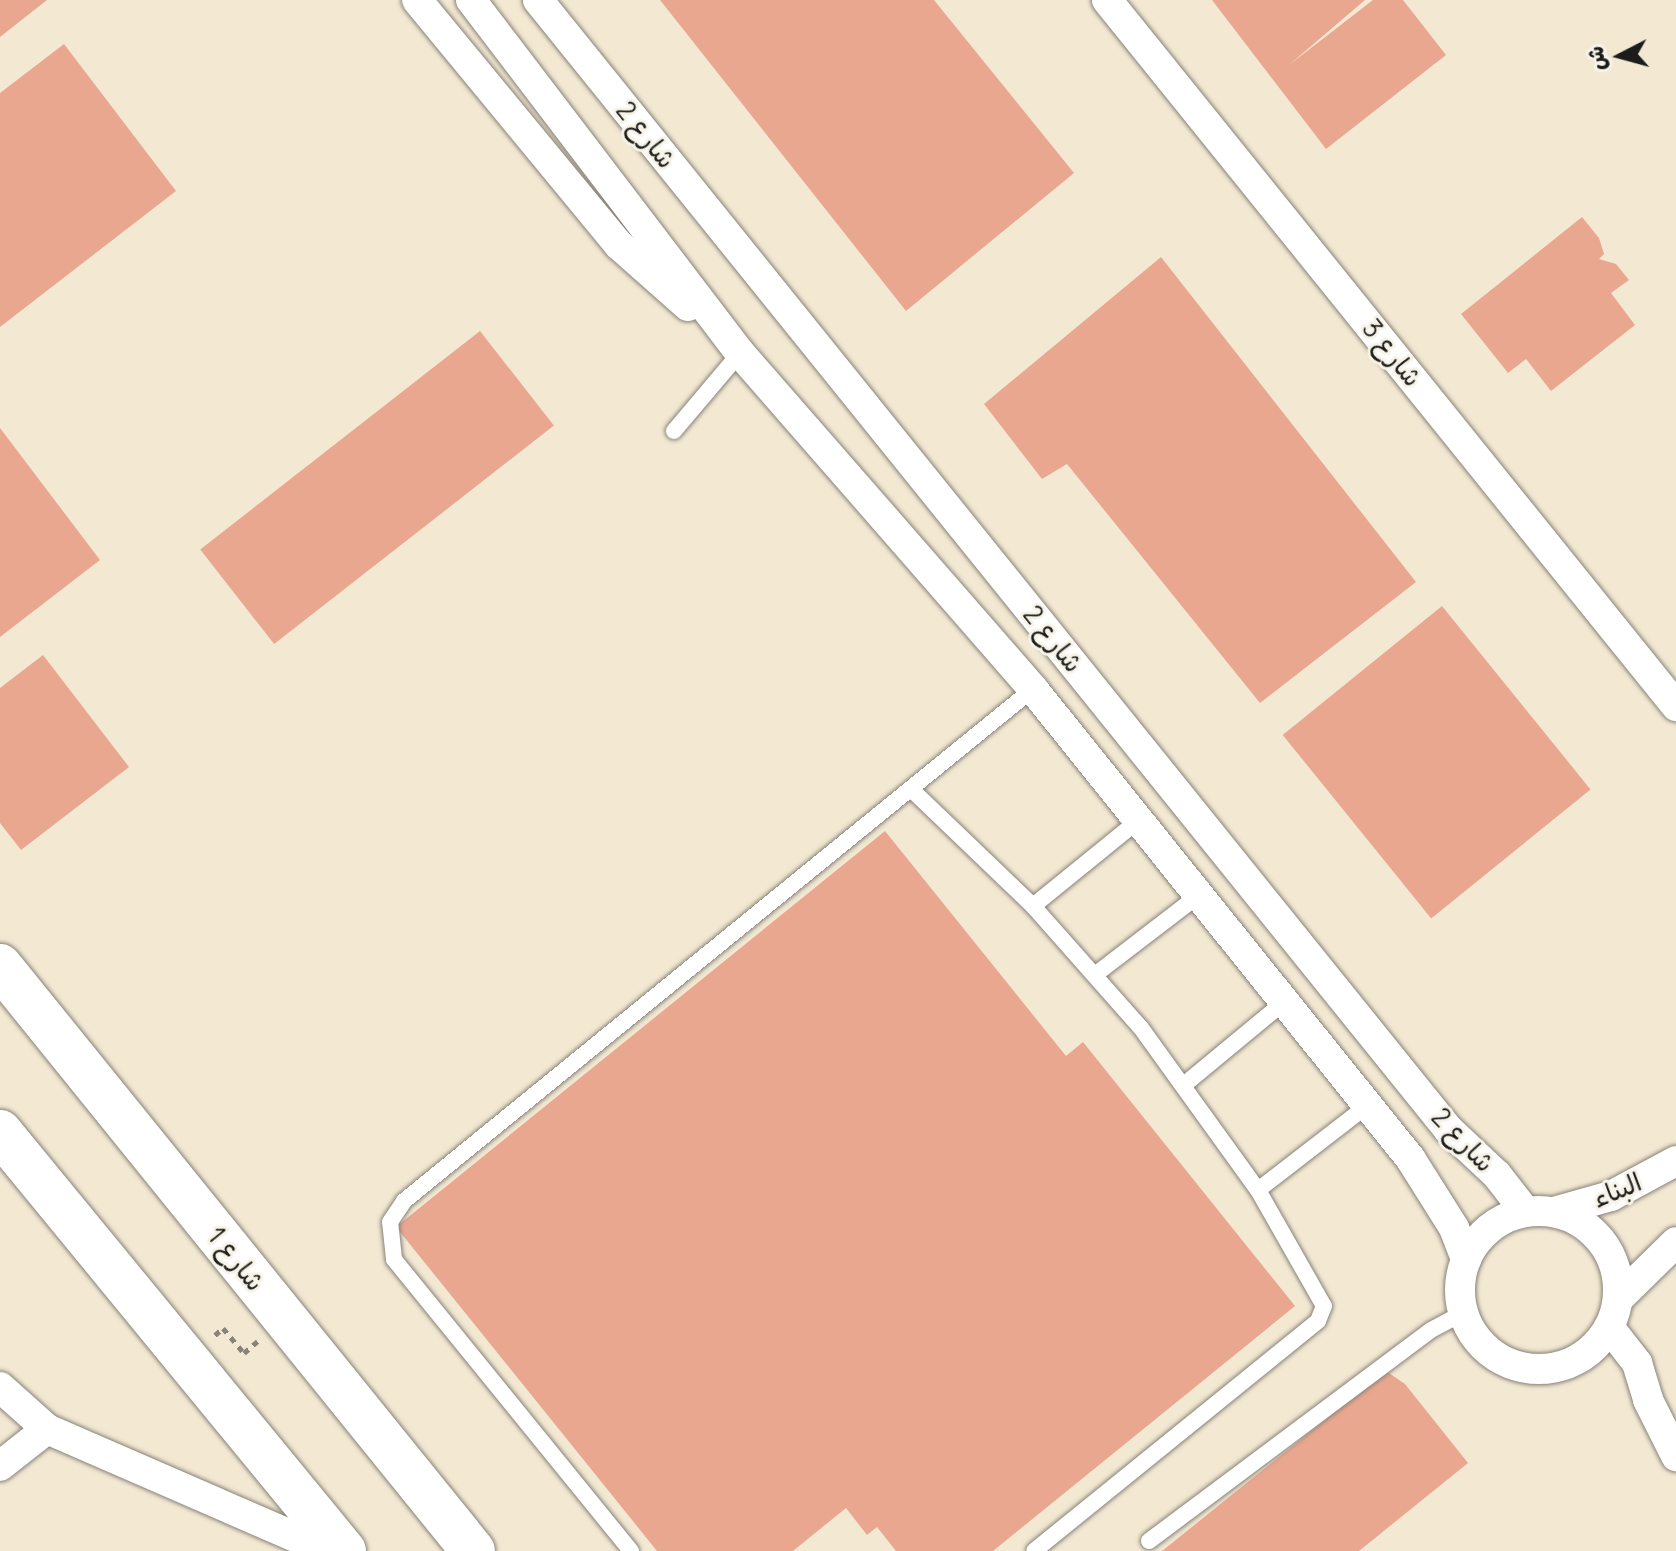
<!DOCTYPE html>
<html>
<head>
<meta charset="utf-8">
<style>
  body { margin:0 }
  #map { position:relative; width:1676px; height:1551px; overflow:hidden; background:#f3e9d3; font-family:Delius,"Playpen Sans Arabic",sans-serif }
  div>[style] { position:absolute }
  .building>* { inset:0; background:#eaa790; transform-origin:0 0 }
  .path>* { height:5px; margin-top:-2.5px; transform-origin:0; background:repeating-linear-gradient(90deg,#888278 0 6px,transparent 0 12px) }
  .roads { filter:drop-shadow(0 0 2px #888278) drop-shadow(0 0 2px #888278) }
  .lane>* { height:16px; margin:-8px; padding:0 8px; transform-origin:8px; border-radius:8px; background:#fff }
  .street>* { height:30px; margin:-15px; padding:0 15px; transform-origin:15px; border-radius:15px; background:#fff }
  .street>.ring { margin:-15px; padding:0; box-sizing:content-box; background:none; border:30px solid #fff; border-radius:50% }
  .secondary>* { height:44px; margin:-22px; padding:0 22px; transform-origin:22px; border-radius:22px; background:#fff }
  span { translate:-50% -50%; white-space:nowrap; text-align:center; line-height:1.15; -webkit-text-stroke:6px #f7f3e8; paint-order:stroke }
  .street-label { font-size:26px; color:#1c1c1c }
  .north { position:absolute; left:1580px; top:16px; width:80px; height:80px; -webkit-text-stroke:6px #f7f3e8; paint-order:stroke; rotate:264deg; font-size:22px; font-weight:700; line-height:32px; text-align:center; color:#1c1c1c }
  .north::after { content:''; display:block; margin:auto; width:28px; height:36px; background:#1c1c1c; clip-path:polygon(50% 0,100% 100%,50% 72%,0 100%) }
</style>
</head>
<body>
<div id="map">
  <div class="building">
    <div style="clip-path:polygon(0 0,47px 0,0 37px)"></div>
    <div style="clip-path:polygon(660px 0,934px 0,1074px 173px,906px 311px)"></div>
    <div style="clip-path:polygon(1212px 0,1365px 0,1289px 65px,1373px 0,1403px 0,1446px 55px,1326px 149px)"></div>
    <div style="clip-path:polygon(64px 44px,176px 191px,0 327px,0 93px)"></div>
    <div style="clip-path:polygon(1582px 217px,1599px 238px,1604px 254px,1599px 259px,1616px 264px,1629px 280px,1611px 293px,1635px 325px,1551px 391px,1526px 359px,1508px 373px,1461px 314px)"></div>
    <div style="clip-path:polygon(1161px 257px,1416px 582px,1260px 703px,1067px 464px,1042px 479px,984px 404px)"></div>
    <div style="left:480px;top:331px;width:120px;height:355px;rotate:52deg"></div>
    <div style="clip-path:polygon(0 428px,100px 560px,0 637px)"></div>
    <div style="left:1442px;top:606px;width:236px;height:205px;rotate:51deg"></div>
    <div style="clip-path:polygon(43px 655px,129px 767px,21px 850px,0 823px,0 688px)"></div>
    <div style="clip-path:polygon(885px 831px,1066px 1056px,1083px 1042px,1295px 1306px,993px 1551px,896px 1551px,877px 1527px,867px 1535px,846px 1508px,793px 1551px,657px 1551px,396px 1227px)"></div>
    <div style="clip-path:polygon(1386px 1371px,1405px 1384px,1468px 1463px,1359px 1551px,1162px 1551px)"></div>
  </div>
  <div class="path">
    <div style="left:215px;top:1335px;width:11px;rotate:-41deg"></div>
    <div style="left:223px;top:1328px;width:33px;rotate:50deg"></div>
    <div style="left:244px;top:1353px;width:18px;rotate:-41deg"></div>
  </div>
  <div class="roads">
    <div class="lane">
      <div style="left:674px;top:431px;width:102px;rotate:-49.8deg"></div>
      <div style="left:911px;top:789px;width:169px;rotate:43.8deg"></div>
      <div style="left:1033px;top:906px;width:163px;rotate:48.5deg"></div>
      <div style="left:1141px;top:1028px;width:200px;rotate:54.2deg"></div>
      <div style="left:1258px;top:1190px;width:133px;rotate:60.4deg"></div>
      <div style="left:1324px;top:1306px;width:16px;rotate:112deg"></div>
      <div style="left:1318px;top:1321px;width:365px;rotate:141deg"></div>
      <div style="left:1033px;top:906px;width:136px;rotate:-39.1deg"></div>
      <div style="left:1096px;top:974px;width:130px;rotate:-37.5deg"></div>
      <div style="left:1185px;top:1084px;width:129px;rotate:-39.6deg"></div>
      <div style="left:1258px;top:1190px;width:139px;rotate:-37.7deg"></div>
      <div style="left:1149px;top:1541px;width:352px;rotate:-36.8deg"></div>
      <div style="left:1431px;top:1330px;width:36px;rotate:-28deg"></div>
      <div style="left:631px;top:1551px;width:376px;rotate:-129.1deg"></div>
      <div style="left:394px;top:1259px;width:37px;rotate:-96deg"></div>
      <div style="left:390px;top:1222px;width:25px;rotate:-56deg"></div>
      <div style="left:404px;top:1201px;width:811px;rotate:-39.15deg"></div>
    </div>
    <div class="street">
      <div style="left:417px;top:0;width:318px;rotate:50.5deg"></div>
      <div style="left:619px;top:245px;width:92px;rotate:41.5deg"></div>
      <div style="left:471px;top:0;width:444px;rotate:52.7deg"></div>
      <div style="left:740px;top:353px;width:446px;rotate:48.9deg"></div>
      <div style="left:1033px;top:689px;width:602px;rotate:51.21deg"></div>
      <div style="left:1410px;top:1158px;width:83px;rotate:57.8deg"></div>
      <div style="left:1454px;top:1228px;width:34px;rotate:69deg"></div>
      <div style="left:538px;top:0;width:1450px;rotate:51.13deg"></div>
      <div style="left:1448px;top:1129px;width:67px;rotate:43.2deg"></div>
      <div style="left:1497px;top:1175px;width:46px;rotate:52.1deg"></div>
      <div style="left:1107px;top:0;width:907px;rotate:51.13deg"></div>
      <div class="ring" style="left:1460px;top:1211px;width:128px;height:128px"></div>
      <div style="left:1554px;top:1212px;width:59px;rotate:-15.7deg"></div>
      <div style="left:1611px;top:1196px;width:74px;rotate:-28.3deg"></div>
      <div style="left:1618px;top:1299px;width:81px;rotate:-44.5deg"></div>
      <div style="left:1609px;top:1327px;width:46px;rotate:52.1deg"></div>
      <div style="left:1637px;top:1363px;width:39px;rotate:73deg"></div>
      <div style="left:1648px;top:1400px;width:63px;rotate:63.4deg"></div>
      <div style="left:0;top:1387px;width:63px;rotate:41.8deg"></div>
      <div style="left:47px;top:1429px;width:306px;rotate:23.5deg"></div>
      <div style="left:0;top:1466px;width:60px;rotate:-38.2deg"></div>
    </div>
    <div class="secondary">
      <div style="left:0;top:966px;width:752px;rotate:51.04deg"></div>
      <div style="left:0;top:1132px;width:542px;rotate:50.61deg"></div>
    </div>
  </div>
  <div class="street-label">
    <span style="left:646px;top:135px;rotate:51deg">شارع 2</span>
    <span style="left:1392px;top:353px;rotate:51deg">شارع 3</span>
    <span style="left:1053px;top:639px;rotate:51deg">شارع 2</span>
    <span style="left:1463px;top:1140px;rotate:46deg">شارع 2</span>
    <span style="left:1617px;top:1190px;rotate:-22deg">البناء</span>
    <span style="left:236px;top:1259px;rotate:51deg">شارع 1</span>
  </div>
  <div class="north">ش</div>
</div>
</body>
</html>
